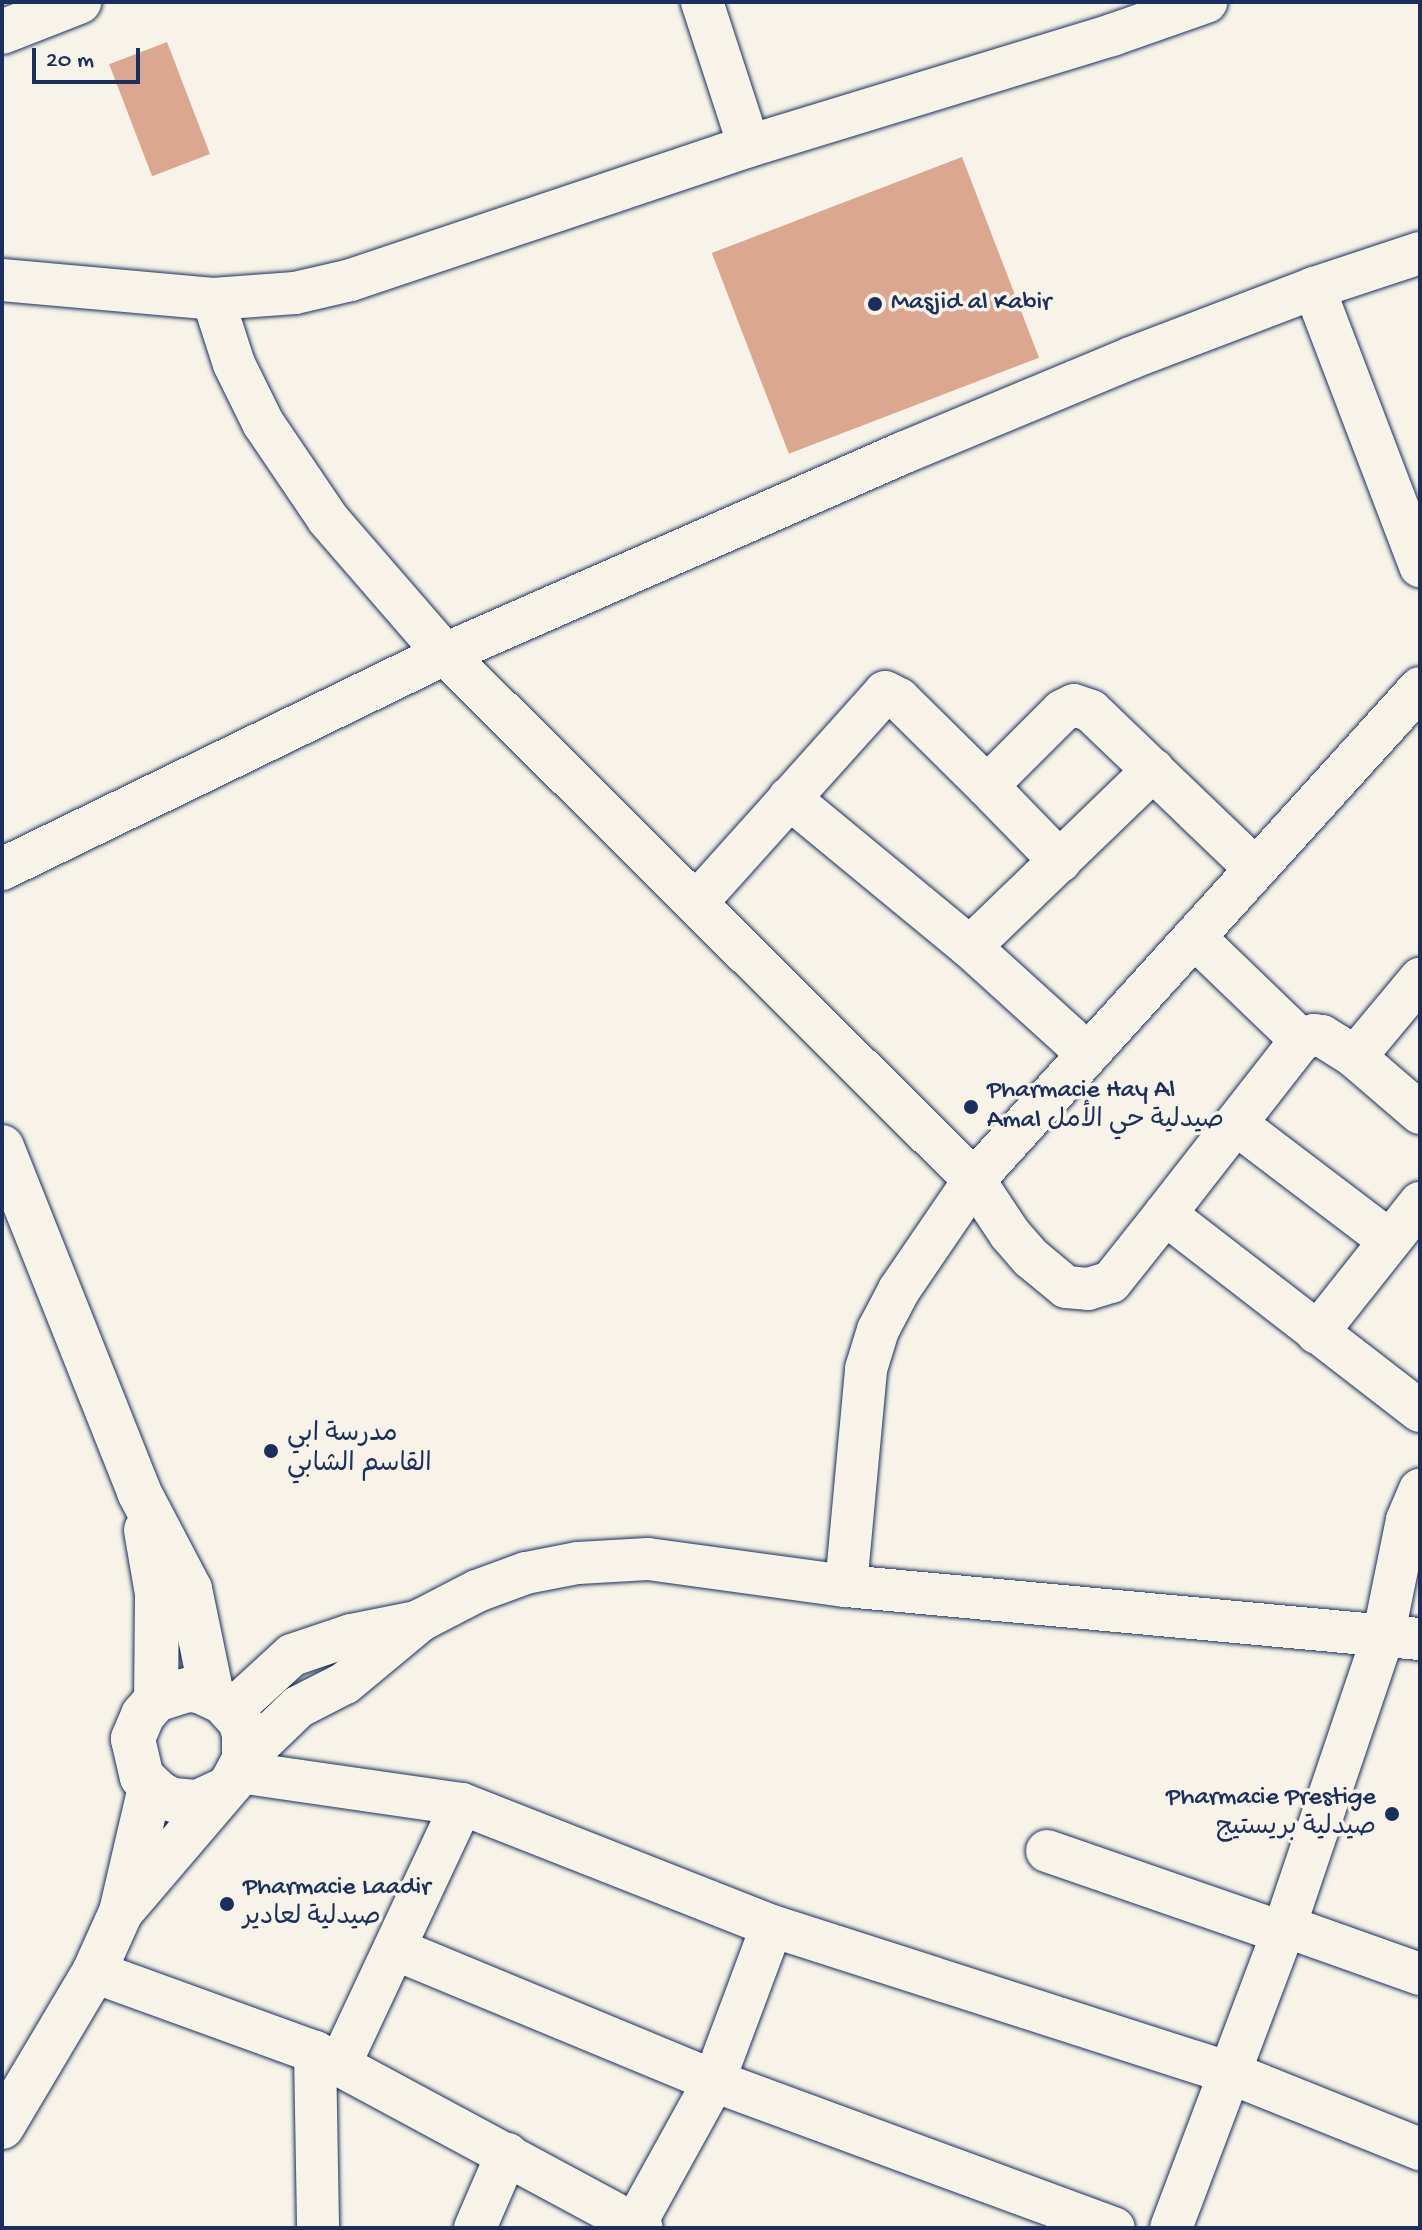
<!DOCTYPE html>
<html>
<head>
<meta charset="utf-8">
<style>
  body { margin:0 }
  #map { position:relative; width:1422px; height:2230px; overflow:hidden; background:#f7f3e8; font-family:"Gochi Hand","Playpen Sans Arabic",sans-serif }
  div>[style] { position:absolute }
  .building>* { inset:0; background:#dca790; transform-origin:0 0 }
  .roads { filter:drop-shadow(0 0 2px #1b2f5e) drop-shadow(0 0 2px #1b2f5e) }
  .minor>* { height:42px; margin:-21px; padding:0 21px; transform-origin:21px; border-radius:21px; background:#f7f3e8 }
  .major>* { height:44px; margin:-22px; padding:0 22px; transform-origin:22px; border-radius:22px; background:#f7f3e8 }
  .dots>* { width:22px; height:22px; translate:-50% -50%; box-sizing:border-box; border:4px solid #f7f3e8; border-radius:50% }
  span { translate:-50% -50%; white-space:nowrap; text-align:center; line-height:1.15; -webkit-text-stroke:7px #f7f3e8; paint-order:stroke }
  .poi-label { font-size:26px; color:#1b2f5e }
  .left { translate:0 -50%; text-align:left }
  .right { translate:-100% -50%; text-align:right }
  .frame { position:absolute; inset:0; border:4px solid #1b2f5e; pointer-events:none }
  .scale { position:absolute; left:32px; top:48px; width:108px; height:36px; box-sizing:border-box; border:4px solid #1b2f5e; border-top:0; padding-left:10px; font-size:24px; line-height:28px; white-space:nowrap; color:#1b2f5e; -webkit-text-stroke:6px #f7f3e8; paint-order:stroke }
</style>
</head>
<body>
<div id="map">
  <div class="building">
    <div style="left:167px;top:42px;width:120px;height:62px;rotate:69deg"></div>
    <div style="left:962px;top:157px;width:215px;height:268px;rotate:69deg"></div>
  </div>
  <div class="roads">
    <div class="minor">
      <div style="left:702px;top:2px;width:151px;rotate:71.9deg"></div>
      <div style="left:2px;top:280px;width:212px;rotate:5.1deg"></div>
      <div style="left:213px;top:299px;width:82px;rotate:-4.2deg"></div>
      <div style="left:295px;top:293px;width:57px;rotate:-13.1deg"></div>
      <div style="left:351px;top:280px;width:420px;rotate:-18.6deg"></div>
      <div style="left:749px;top:146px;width:380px;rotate:-17deg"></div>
      <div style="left:1112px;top:35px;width:100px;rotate:-19.3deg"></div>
      <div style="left:1314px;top:288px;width:298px;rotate:69.1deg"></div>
      <div style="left:213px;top:299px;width:68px;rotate:72.1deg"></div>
      <div style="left:234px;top:364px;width:66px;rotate:63.8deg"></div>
      <div style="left:263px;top:423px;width:116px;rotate:55.9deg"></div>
      <div style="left:328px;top:519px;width:179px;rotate:49.1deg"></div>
      <div style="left:445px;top:654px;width:746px;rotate:44.84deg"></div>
      <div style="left:974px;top:1180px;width:65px;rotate:56.3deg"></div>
      <div style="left:1010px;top:1234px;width:32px;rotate:49deg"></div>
      <div style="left:1031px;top:1258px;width:45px;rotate:39.6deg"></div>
      <div style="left:1066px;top:1287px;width:22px;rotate:5deg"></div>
      <div style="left:1088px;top:1289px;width:24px;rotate:-17deg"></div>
      <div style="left:1111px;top:1282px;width:87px;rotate:-51.5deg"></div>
      <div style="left:1165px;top:1214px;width:322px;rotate:37.7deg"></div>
      <div style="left:987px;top:786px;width:105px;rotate:45.8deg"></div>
      <div style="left:789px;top:798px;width:234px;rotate:39.5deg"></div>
      <div style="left:970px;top:947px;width:255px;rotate:-44deg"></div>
      <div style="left:2px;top:869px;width:492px;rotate:-25.9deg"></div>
      <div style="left:445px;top:654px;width:502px;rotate:-23.71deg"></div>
      <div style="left:905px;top:452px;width:245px;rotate:-22.6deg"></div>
      <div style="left:1131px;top:358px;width:196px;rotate:-20.9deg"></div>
      <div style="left:1314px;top:288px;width:112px;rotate:-18.3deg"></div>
      <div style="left:696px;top:903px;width:283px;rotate:-48.1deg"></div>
      <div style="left:885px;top:692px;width:16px;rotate:27deg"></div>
      <div style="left:899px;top:699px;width:124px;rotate:44.7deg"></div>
      <div style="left:987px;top:786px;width:106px;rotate:-45deg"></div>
      <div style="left:1062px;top:711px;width:13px;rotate:-27deg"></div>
      <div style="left:1074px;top:705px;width:18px;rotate:19deg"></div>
      <div style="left:1091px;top:711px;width:228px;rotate:43.8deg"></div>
      <div style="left:1194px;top:937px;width:149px;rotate:43.9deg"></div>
      <div style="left:970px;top:947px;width:159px;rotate:42.2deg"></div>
      <div style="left:1355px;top:1057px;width:102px;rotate:-50.2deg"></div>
      <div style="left:1236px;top:1124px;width:193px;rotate:37.2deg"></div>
      <div style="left:1165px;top:1214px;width:221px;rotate:-52deg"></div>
      <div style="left:1301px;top:1040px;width:14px;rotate:-21deg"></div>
      <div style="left:1314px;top:1035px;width:8px;rotate:7deg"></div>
      <div style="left:1322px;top:1036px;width:39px;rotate:32deg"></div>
      <div style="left:1355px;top:1057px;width:86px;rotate:40.7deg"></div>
      <div style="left:1317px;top:1333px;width:166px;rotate:-51.6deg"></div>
      <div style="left:846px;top:1586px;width:218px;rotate:-84.7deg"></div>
      <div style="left:866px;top:1369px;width:41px;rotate:-72.9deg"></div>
      <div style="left:878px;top:1330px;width:45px;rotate:-62.3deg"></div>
      <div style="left:899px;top:1290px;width:133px;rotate:-55.7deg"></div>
      <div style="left:974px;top:1180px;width:664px;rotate:-47.81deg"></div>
      <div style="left:232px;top:1710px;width:81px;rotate:-42.5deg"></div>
      <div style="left:292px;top:1655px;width:62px;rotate:-18.7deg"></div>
      <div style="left:351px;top:1635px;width:66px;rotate:-11.3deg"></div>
      <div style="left:244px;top:1759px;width:75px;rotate:-43.9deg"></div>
      <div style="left:298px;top:1707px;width:53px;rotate:-27.1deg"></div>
      <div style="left:345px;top:1683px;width:99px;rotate:-39.7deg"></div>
      <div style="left:421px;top:1620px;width:63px;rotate:-27.4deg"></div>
      <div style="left:477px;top:1591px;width:52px;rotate:-20.2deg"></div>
      <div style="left:526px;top:1573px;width:53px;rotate:-10.9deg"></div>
      <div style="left:578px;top:1563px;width:70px;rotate:-3.3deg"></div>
      <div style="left:648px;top:1559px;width:200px;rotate:7.8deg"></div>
      <div style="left:846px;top:1586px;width:576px;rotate:5.28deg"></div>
      <div style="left:239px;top:1772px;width:225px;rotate:8.2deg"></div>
      <div style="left:462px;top:1804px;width:333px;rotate:21.5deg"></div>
      <div style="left:772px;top:1926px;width:479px;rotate:17.8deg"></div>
      <div style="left:1228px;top:2072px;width:207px;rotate:21.9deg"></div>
      <div style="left:1047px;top:1851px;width:248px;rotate:19.1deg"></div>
      <div style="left:1285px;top:1926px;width:143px;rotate:19.6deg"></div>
      <div style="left:395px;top:1949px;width:345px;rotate:22.5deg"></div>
      <div style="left:714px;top:2081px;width:426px;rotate:20.2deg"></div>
      <div style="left:94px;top:1972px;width:235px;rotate:19.9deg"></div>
      <div style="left:315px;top:2052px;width:371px;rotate:28.3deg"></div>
      <div style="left:315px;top:2052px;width:176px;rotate:89deg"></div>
      <div style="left:340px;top:2064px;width:287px;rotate:-64.9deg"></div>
      <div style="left:635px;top:2224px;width:163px;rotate:-61.1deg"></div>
      <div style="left:714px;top:2081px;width:165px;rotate:-69.5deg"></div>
      <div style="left:475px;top:2228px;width:81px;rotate:-66.6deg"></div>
      <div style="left:1171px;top:2228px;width:323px;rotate:-69.3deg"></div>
      <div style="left:1285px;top:1926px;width:309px;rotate:-71.3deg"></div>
      <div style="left:1384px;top:1633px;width:115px;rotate:-78.5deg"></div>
      <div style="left:1407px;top:1520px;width:33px;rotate:-67deg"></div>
    </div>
    <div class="major">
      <div style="left:2px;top:32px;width:83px;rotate:-21.3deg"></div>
      <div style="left:2px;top:1147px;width:371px;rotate:68.3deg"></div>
      <div style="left:139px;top:1492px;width:110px;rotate:62.3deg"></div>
      <div style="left:190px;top:1589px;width:108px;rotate:78.3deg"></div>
      <div style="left:146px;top:1530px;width:65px;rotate:80.2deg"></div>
      <div style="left:157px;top:1594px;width:106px;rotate:90.5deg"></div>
      <div style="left:121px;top:1912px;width:171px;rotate:-49.5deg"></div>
      <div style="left:232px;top:1782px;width:26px;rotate:-62deg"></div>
      <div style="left:244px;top:1759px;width:25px;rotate:-90deg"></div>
      <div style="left:244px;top:1734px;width:14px;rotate:-107deg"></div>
      <div style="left:240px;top:1721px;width:25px;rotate:-132deg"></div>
      <div style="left:223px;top:1702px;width:26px;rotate:-155deg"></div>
      <div style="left:199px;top:1691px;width:12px;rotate:-175deg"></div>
      <div style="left:187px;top:1690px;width:33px;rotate:162deg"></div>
      <div style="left:156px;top:1700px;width:20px;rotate:131deg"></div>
      <div style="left:143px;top:1715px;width:26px;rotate:113deg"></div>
      <div style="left:133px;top:1739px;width:39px;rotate:77deg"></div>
      <div style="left:142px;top:1777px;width:25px;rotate:43deg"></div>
      <div style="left:160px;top:1794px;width:14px;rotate:25deg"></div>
      <div style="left:173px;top:1800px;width:25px;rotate:5deg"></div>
      <div style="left:198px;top:1802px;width:26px;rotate:-25deg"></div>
      <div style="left:2px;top:2127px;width:180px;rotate:-59.3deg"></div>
      <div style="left:94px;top:1972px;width:66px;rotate:-65.8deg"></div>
      <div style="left:121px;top:1912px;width:128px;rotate:-76.9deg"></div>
    </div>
  </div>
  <div class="dots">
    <div style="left:875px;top:304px;background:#1b2f5e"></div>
    <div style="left:971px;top:1107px;background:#1b2f5e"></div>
    <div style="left:271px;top:1451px;background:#1b2f5e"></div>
    <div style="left:1392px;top:1814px;background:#1b2f5e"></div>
    <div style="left:227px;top:1904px;background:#1b2f5e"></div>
  </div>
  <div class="poi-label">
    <span class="left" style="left:891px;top:304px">Masjid al Kabir</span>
    <span class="left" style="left:987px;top:1107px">Pharmacie Hay Al<br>Amal صيدلية حي الأمل</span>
    <span class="left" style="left:287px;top:1451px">مدرسة ابي<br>القاسم الشابي</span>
    <span class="right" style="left:1376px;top:1814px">Pharmacie Prestige<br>صيدلية بريستيج</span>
    <span class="left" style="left:243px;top:1904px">Pharmacie Laadir<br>صيدلية لعادير</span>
  </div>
  <div class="frame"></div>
  <div class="scale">20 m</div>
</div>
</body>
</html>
